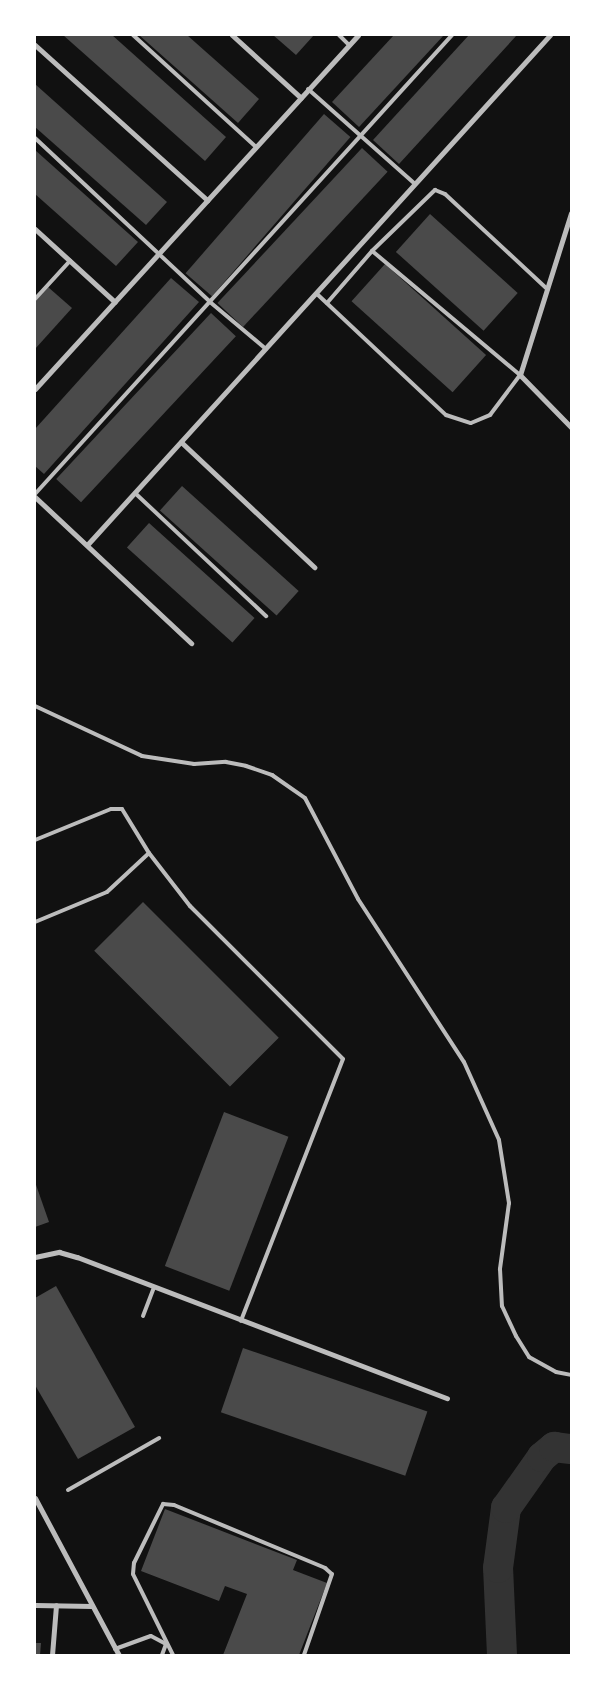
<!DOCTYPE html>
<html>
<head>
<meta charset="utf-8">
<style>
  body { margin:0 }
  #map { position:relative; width:606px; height:1690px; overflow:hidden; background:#111; font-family:"PT Sans",sans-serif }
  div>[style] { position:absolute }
  .river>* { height:30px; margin:-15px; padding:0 15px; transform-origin:15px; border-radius:15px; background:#333 }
  .building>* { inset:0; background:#4a4a4a; transform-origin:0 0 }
  .service>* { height:4px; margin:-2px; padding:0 2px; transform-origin:2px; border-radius:2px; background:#bcbcbc }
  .minor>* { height:5px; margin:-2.5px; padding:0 2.5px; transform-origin:2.5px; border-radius:2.5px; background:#bcbcbc }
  span { translate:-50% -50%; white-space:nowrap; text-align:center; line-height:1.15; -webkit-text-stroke:4px #fff; paint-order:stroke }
  .frame { position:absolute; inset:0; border:36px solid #fff; pointer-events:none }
</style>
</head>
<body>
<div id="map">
  <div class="river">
    <div style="left:502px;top:1655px;width:87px;rotate:-92.6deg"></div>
    <div style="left:498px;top:1568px;width:61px;rotate:-82.4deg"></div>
    <div style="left:506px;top:1508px;width:62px;rotate:-54.8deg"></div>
    <div style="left:542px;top:1457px;width:16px;rotate:-40deg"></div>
    <div style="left:554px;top:1447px;width:17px;rotate:7deg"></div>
  </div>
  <div class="building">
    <div style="clip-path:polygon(63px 35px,112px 35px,226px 137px,205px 161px)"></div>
    <div style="clip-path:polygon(139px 35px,187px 35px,259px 99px,238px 123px)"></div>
    <div style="clip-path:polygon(273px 35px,314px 35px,296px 55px)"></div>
    <div style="clip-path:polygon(394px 35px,444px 35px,359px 127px,332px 102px)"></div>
    <div style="clip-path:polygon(469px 35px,517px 35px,399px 164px,373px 140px)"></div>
    <div style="clip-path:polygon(35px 84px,167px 202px,146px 225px,35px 127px)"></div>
    <div style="left:324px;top:114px;width:35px;height:211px;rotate:41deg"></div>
    <div style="left:362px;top:148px;width:35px;height:212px;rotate:43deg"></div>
    <div style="clip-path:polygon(35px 150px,138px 242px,116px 266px,35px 194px)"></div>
    <div style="left:430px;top:214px;width:118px;height:51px;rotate:42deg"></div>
    <div style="left:385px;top:264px;width:136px;height:50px;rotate:42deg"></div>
    <div style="clip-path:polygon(171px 278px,199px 302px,44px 474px,35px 466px,35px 429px)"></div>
    <div style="clip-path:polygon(48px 287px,72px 308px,35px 349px,35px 301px)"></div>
    <div style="left:211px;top:313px;width:34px;height:227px;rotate:43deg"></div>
    <div style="left:182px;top:486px;width:157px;height:33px;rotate:42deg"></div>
    <div style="left:149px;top:523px;width:142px;height:33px;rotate:42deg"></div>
    <div style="left:143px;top:902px;width:192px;height:69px;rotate:45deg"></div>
    <div style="left:224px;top:1112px;width:69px;height:165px;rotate:21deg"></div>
    <div style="clip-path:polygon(35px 1182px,49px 1222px,35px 1227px)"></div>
    <div style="clip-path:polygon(56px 1286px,135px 1427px,78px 1459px,35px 1385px,35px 1298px)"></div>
    <div style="left:243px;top:1348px;width:195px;height:68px;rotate:19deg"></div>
    <div style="clip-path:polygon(165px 1509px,297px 1560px,293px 1570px,327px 1583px,299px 1655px,223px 1655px,247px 1594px,225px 1586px,219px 1601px,141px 1571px)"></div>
    <div style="clip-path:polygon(35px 1643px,41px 1643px,40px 1655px,35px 1655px)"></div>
  </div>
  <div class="service">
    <div style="left:133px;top:35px;width:166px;rotate:42.3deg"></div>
    <div style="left:339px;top:35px;width:14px;rotate:45deg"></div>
    <div style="left:308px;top:89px;width:142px;rotate:41.6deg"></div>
    <div style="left:35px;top:138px;width:240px;rotate:43.1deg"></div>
    <div style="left:210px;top:302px;width:73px;rotate:40deg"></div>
    <div style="left:317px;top:294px;width:177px;rotate:43.2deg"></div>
    <div style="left:446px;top:415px;width:26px;rotate:18deg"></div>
    <div style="left:471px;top:423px;width:21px;rotate:-23deg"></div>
    <div style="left:490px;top:415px;width:50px;rotate:-53.1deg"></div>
    <div style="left:520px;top:375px;width:193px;rotate:-140deg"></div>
    <div style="left:35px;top:299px;width:52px;rotate:-47.4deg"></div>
    <div style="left:327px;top:303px;width:69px;rotate:-49.1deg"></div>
    <div style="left:372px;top:251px;width:88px;rotate:-44.1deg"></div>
    <div style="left:435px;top:190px;width:11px;rotate:22deg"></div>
    <div style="left:445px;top:194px;width:138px;rotate:42.9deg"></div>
    <div style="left:135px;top:493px;width:180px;rotate:43.2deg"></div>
    <div style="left:35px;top:494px;width:620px;rotate:-47.74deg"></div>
    <div style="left:35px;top:706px;width:118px;rotate:25deg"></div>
    <div style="left:142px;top:756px;width:53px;rotate:8.7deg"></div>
    <div style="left:194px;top:764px;width:32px;rotate:-4deg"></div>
    <div style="left:226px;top:762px;width:20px;rotate:11deg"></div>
    <div style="left:246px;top:766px;width:28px;rotate:19deg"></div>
    <div style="left:272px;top:775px;width:40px;rotate:34.9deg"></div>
    <div style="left:305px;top:798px;width:114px;rotate:62.3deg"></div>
    <div style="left:358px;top:899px;width:194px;rotate:57deg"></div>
    <div style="left:464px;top:1062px;width:85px;rotate:65.8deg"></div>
    <div style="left:499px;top:1140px;width:64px;rotate:81deg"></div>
    <div style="left:509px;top:1203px;width:67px;rotate:97.8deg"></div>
    <div style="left:500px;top:1269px;width:37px;rotate:87deg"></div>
    <div style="left:502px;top:1306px;width:33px;rotate:65deg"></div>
    <div style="left:516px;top:1336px;width:25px;rotate:58deg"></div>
    <div style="left:529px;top:1357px;width:31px;rotate:29deg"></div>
    <div style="left:556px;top:1372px;width:15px;rotate:11deg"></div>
    <div style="left:35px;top:840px;width:82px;rotate:-22.2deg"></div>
    <div style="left:111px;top:809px;width:11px"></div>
    <div style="left:122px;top:809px;width:52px;rotate:58.5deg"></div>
    <div style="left:149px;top:853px;width:67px;rotate:52.3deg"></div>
    <div style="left:190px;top:906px;width:216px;rotate:45deg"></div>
    <div style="left:343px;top:1059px;width:281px;rotate:111.3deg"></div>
    <div style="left:35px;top:922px;width:78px;rotate:-22.6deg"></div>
    <div style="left:107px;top:892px;width:57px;rotate:-42.9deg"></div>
    <div style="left:143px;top:1316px;width:31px;rotate:-69deg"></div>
    <div style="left:68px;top:1490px;width:105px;rotate:-29.7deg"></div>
    <div style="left:115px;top:1649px;width:38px;rotate:-20deg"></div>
    <div style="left:151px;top:1636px;width:17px;rotate:28deg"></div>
    <div style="left:162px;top:1655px;width:12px;rotate:-70deg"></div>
    <div style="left:173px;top:1655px;width:90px;rotate:-116.3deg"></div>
    <div style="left:133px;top:1574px;width:11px;rotate:-85deg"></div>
    <div style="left:134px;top:1563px;width:66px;rotate:-63.8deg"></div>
    <div style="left:163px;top:1504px;width:11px;rotate:5deg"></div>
    <div style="left:174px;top:1505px;width:164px;rotate:22.6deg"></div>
    <div style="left:325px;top:1568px;width:9px;rotate:41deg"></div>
    <div style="left:332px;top:1574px;width:86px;rotate:109.1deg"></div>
  </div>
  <div class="minor">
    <div style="left:232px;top:35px;width:93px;rotate:42.4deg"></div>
    <div style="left:35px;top:45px;width:232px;rotate:42deg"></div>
    <div style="left:571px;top:213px;width:170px;rotate:107.5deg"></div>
    <div style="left:520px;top:375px;width:73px;rotate:45.6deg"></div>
    <div style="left:35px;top:229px;width:108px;rotate:42.4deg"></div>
    <div style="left:35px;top:389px;width:479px;rotate:-47.6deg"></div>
    <div style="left:181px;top:442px;width:183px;rotate:43.2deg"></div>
    <div style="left:35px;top:497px;width:214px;rotate:43.1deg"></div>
    <div style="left:87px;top:545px;width:689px;rotate:-47.77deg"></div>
    <div style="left:35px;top:1257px;width:25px;rotate:-12deg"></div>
    <div style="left:59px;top:1252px;width:19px;rotate:16deg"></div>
    <div style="left:77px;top:1257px;width:396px;rotate:20.9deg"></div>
    <div style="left:35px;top:1498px;width:178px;rotate:61.9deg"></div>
    <div style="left:35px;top:1605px;width:57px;rotate:1deg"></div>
    <div style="left:52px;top:1655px;width:50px;rotate:-85.4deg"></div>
  </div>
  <div class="frame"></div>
</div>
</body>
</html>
